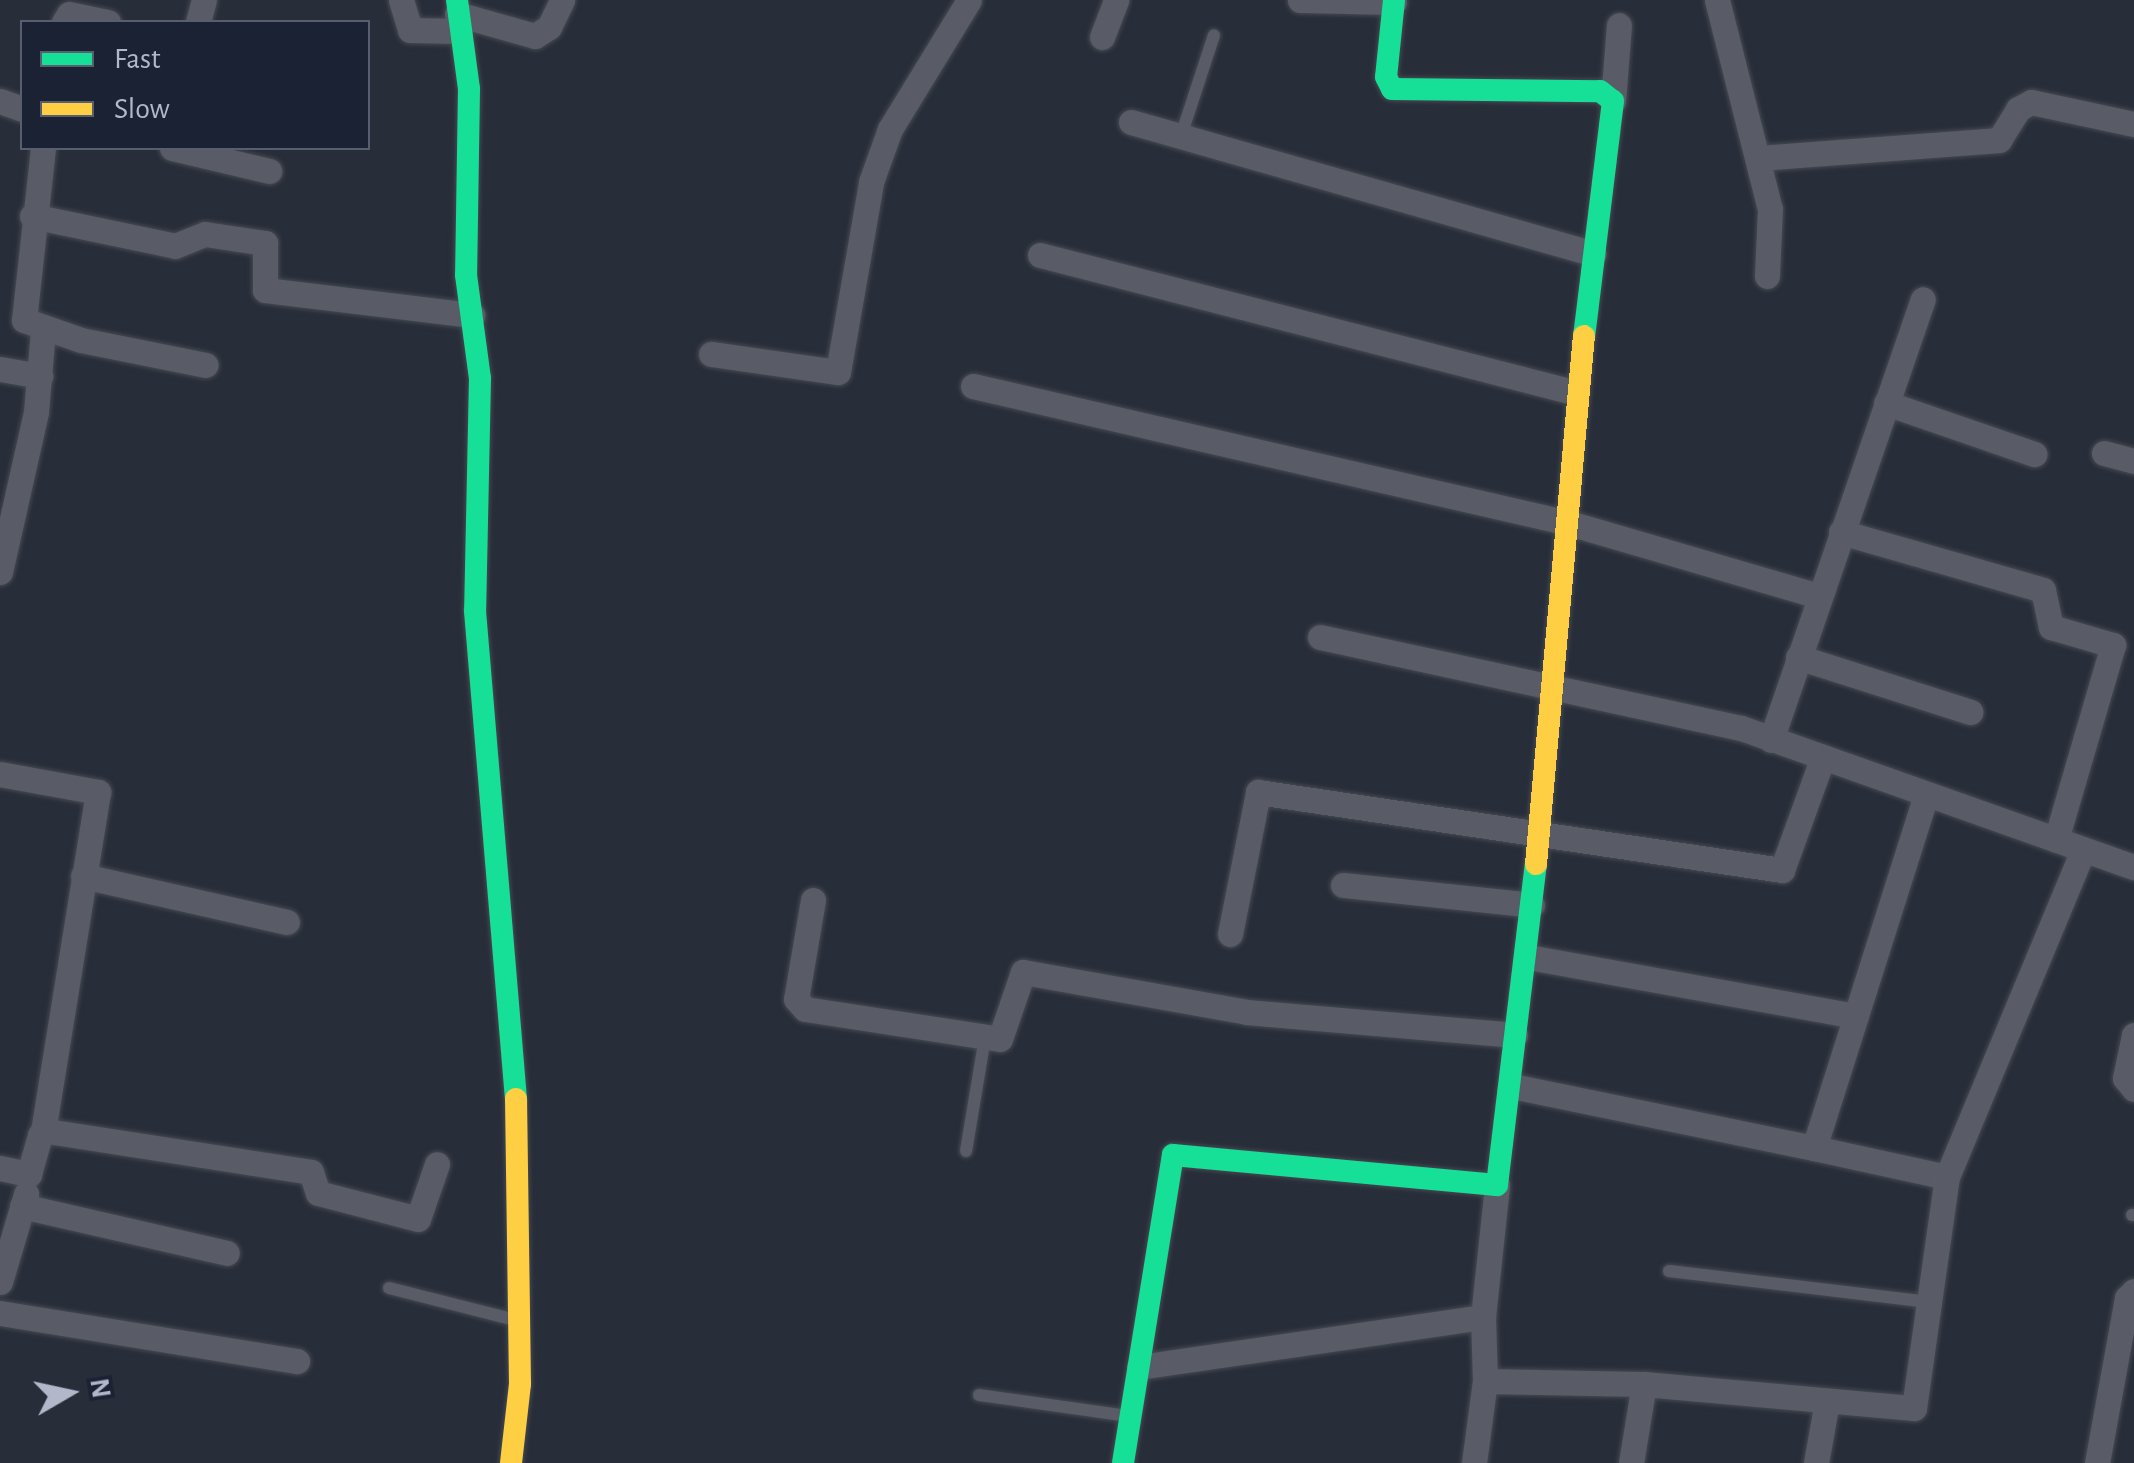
<!DOCTYPE html>
<html>
<head>
<meta charset="utf-8">
<style>
  body { margin:0 }
  #map { position:relative; width:2134px; height:1463px; overflow:hidden; background:#282e39; font-family:"Alegreya Sans",sans-serif }
  div>[style] { position:absolute }
  .roads { filter:drop-shadow(0 0 2px #454952) drop-shadow(0 0 2px #454952) }
  .lane>* { height:12px; margin:-6px; padding:0 6px; transform-origin:6px; border-radius:6px; background:#595c66 }
  .street>* { height:25px; margin:-12.5px; padding:0 12.5px; transform-origin:12.5px; border-radius:12.5px; background:#595c66 }
  .fast>* { height:22px; margin:-11px; padding:0 11px; transform-origin:11px; border-radius:11px; background:#16e098 }
  .slow>* { height:22px; margin:-11px; padding:0 11px; transform-origin:11px; border-radius:11px; background:#ffcf43 }
  span { translate:-50% -50%; white-space:nowrap; text-align:center; line-height:1.15; -webkit-text-stroke:10px #1b2234; paint-order:stroke }
  .legend { position:absolute; left:20px; top:20px; width:350px; height:130px; box-sizing:border-box; background:#1b2234; border:2px solid #575e70; margin:0; padding:12px 18px; list-style:none; font-size:30px; color:#b2b8ca }
  .legend li { display:flex; align-items:center; gap:20px; height:50px }
  .legend b { width:50px; border:2px solid #575e70 }
  .north { position:absolute; left:20px; top:1343px; width:100px; height:100px; -webkit-text-stroke:8px #1b2234; paint-order:stroke; rotate:81deg; font-size:28px; font-weight:700; line-height:40px; text-align:center; color:#b2b8ca }
  .north::after { content:''; display:block; margin:auto; width:35px; height:45px; background:#b2b8ca; clip-path:polygon(50% 0,100% 100%,50% 72%,0 100%) }
</style>
</head>
<body>
<div id="map">
  <div class="roads">
    <div class="lane">
      <div style="left:1181px;top:136px;width:106px;rotate:-71.9deg"></div>
      <div style="left:966px;top:1151px;width:116px;rotate:-80.5deg"></div>
      <div style="left:2132px;top:1215px;width:2px"></div>
      <div style="left:1669px;top:1271px;width:262px;rotate:6.8deg"></div>
      <div style="left:389px;top:1288px;width:134px;rotate:14.2deg"></div>
      <div style="left:979px;top:1395px;width:151px;rotate:8deg"></div>
    </div>
    <div class="street">
      <div style="left:401px;top:0;width:31px;rotate:73deg"></div>
      <div style="left:410px;top:30px;width:50px;rotate:1.1deg"></div>
      <div style="left:1300px;top:0;width:94px;rotate:1.2deg"></div>
      <div style="left:1717px;top:0;width:216px;rotate:75.8deg"></div>
      <div style="left:1770px;top:209px;width:67px;rotate:92.6deg"></div>
      <div style="left:457px;top:14px;width:81px;rotate:15.8deg"></div>
      <div style="left:535px;top:36px;width:17px;rotate:-33deg"></div>
      <div style="left:549px;top:27px;width:30px;rotate:-64deg"></div>
      <div style="left:64px;top:22px;width:9px;rotate:-58deg"></div>
      <div style="left:69px;top:14px;width:40px;rotate:12deg"></div>
      <div style="left:198px;top:22px;width:23px;rotate:-75deg"></div>
      <div style="left:1102px;top:37px;width:40px;rotate:-69deg"></div>
      <div style="left:0;top:101px;width:23px;rotate:20deg"></div>
      <div style="left:1613px;top:101px;width:76px;rotate:-85.5deg"></div>
      <div style="left:1131px;top:122px;width:481px;rotate:15.9deg"></div>
      <div style="left:43px;top:148px;width:173px;rotate:96.3deg"></div>
      <div style="left:24px;top:320px;width:60px;rotate:19.3deg"></div>
      <div style="left:81px;top:340px;width:127px;rotate:11.3deg"></div>
      <div style="left:172px;top:148px;width:100px;rotate:13.3deg"></div>
      <div style="left:1759px;top:158px;width:241px;rotate:-4.3deg"></div>
      <div style="left:1999px;top:140px;width:36px;rotate:-58deg"></div>
      <div style="left:2018px;top:109px;width:15px;rotate:-28deg"></div>
      <div style="left:2031px;top:102px;width:105px;rotate:12.1deg"></div>
      <div style="left:32px;top:216px;width:146px;rotate:11.8deg"></div>
      <div style="left:175px;top:246px;width:32px;rotate:-22deg"></div>
      <div style="left:205px;top:234px;width:61px;rotate:8.5deg"></div>
      <div style="left:265px;top:243px;width:47px;rotate:90deg"></div>
      <div style="left:265px;top:290px;width:209px;rotate:6.9deg"></div>
      <div style="left:1040px;top:255px;width:554px;rotate:14.41deg"></div>
      <div style="left:711px;top:354px;width:128px;rotate:8.1deg"></div>
      <div style="left:838px;top:372px;width:193px;rotate:-80.1deg"></div>
      <div style="left:871px;top:182px;width:56px;rotate:-70.3deg"></div>
      <div style="left:890px;top:129px;width:151px;rotate:-58.5deg"></div>
      <div style="left:0;top:369px;width:41px;rotate:9.9deg"></div>
      <div style="left:973px;top:386px;width:612px;rotate:12.95deg"></div>
      <div style="left:1569px;top:523px;width:260px;rotate:16.3deg"></div>
      <div style="left:1886px;top:403px;width:157px;rotate:19deg"></div>
      <div style="left:2104px;top:453px;width:31px;rotate:15deg"></div>
      <div style="left:1841px;top:532px;width:210px;rotate:16deg"></div>
      <div style="left:2043px;top:590px;width:38px;rotate:78deg"></div>
      <div style="left:2051px;top:627px;width:65px;rotate:16.2deg"></div>
      <div style="left:2113px;top:645px;width:203px;rotate:106.3deg"></div>
      <div style="left:0;top:572px;width:164px;rotate:-77.3deg"></div>
      <div style="left:36px;top:412px;width:82px;rotate:-85.1deg"></div>
      <div style="left:1320px;top:637px;width:431px;rotate:12.2deg"></div>
      <div style="left:1741px;top:728px;width:417px;rotate:19.5deg"></div>
      <div style="left:1798px;top:657px;width:181px;rotate:17.7deg"></div>
      <div style="left:1771px;top:740px;width:466px;rotate:-71deg"></div>
      <div style="left:0;top:774px;width:100px;rotate:10.4deg"></div>
      <div style="left:98px;top:792px;width:344px;rotate:99.2deg"></div>
      <div style="left:83px;top:876px;width:209px;rotate:12.7deg"></div>
      <div style="left:1343px;top:885px;width:190px;rotate:6deg"></div>
      <div style="left:813px;top:900px;width:100px;rotate:99.7deg"></div>
      <div style="left:796px;top:999px;width:13px;rotate:48deg"></div>
      <div style="left:805px;top:1009px;width:197px;rotate:8.7deg"></div>
      <div style="left:1000px;top:1039px;width:71px;rotate:-71.1deg"></div>
      <div style="left:1023px;top:972px;width:228px;rotate:10.1deg"></div>
      <div style="left:1247px;top:1012px;width:269px;rotate:4.9deg"></div>
      <div style="left:1230px;top:934px;width:145px;rotate:-78.8deg"></div>
      <div style="left:1258px;top:792px;width:530px;rotate:8.47deg"></div>
      <div style="left:1782px;top:870px;width:120px;rotate:-70.1deg"></div>
      <div style="left:1528px;top:957px;width:333px;rotate:10.2deg"></div>
      <div style="left:2134px;top:1035px;width:44px;rotate:101.8deg"></div>
      <div style="left:2125px;top:1078px;width:14px;rotate:51deg"></div>
      <div style="left:1512px;top:1086px;width:308px;rotate:11.6deg"></div>
      <div style="left:1814px;top:1148px;width:371px;rotate:-72.4deg"></div>
      <div style="left:1814px;top:1148px;width:136px;rotate:12.3deg"></div>
      <div style="left:0;top:1168px;width:30px;rotate:12deg"></div>
      <div style="left:29px;top:1174px;width:41px;rotate:-74.2deg"></div>
      <div style="left:40px;top:1135px;width:8px;rotate:-30deg"></div>
      <div style="left:47px;top:1131px;width:267px;rotate:8.8deg"></div>
      <div style="left:311px;top:1172px;width:22px;rotate:72deg"></div>
      <div style="left:318px;top:1193px;width:103px;rotate:14.6deg"></div>
      <div style="left:418px;top:1219px;width:58px;rotate:-70.9deg"></div>
      <div style="left:22px;top:1206px;width:210px;rotate:12.9deg"></div>
      <div style="left:0;top:1282px;width:92px;rotate:-73.5deg"></div>
      <div style="left:0;top:1313px;width:301px;rotate:9.2deg"></div>
      <div style="left:1139px;top:1367px;width:348px;rotate:-8.3deg"></div>
      <div style="left:1485px;top:1381px;width:64px;rotate:-91.8deg"></div>
      <div style="left:1483px;top:1317px;width:133px;rotate:-83.9deg"></div>
      <div style="left:1474px;top:1463px;width:83px;rotate:-82.4deg"></div>
      <div style="left:1485px;top:1381px;width:159px;rotate:1.1deg"></div>
      <div style="left:1644px;top:1384px;width:271px;rotate:5.1deg"></div>
      <div style="left:1914px;top:1408px;width:233px;rotate:-81.9deg"></div>
      <div style="left:1947px;top:1177px;width:354px;rotate:-67.4deg"></div>
      <div style="left:1631px;top:1463px;width:80px;rotate:-80.7deg"></div>
      <div style="left:1816px;top:1463px;width:63px;rotate:-79.9deg"></div>
      <div style="left:2097px;top:1463px;width:168px;rotate:-79.7deg"></div>
      <div style="left:2127px;top:1298px;width:10px;rotate:-45deg"></div>
    </div>
    <div class="fast">
      <div style="left:457px;top:0;width:90px;rotate:82.3deg"></div>
      <div style="left:469px;top:89px;width:186px;rotate:90.9deg"></div>
      <div style="left:466px;top:275px;width:104px;rotate:82.3deg"></div>
      <div style="left:480px;top:378px;width:233px;rotate:91.2deg"></div>
      <div style="left:475px;top:611px;width:490px;rotate:85.2deg"></div>
      <div style="left:1394px;top:0;width:77px;rotate:95.9deg"></div>
      <div style="left:1386px;top:77px;width:13px;rotate:63deg"></div>
      <div style="left:1392px;top:89px;width:208px;rotate:0.6deg"></div>
      <div style="left:1600px;top:91px;width:16px;rotate:38deg"></div>
      <div style="left:1613px;top:101px;width:237px;rotate:97deg"></div>
      <div style="left:1123px;top:1463px;width:312px;rotate:-80.8deg"></div>
      <div style="left:1173px;top:1155px;width:325px;rotate:5.3deg"></div>
      <div style="left:1497px;top:1185px;width:323px;rotate:-83.1deg"></div>
    </div>
    <div class="slow">
      <div style="left:1536px;top:864px;width:530px;rotate:-84.81deg"></div>
      <div style="left:511px;top:1463px;width:80px;rotate:-83.5deg"></div>
      <div style="left:520px;top:1384px;width:285px;rotate:-90.8deg"></div>
    </div>
  </div>
  <ul class="legend">
  <li><b style="height:12px;background:#16e098"></b>Fast</li>
  <li><b style="height:12px;background:#ffcf43"></b>Slow</li>
  </ul>
  <div class="north">N</div>
</div>
</body>
</html>
